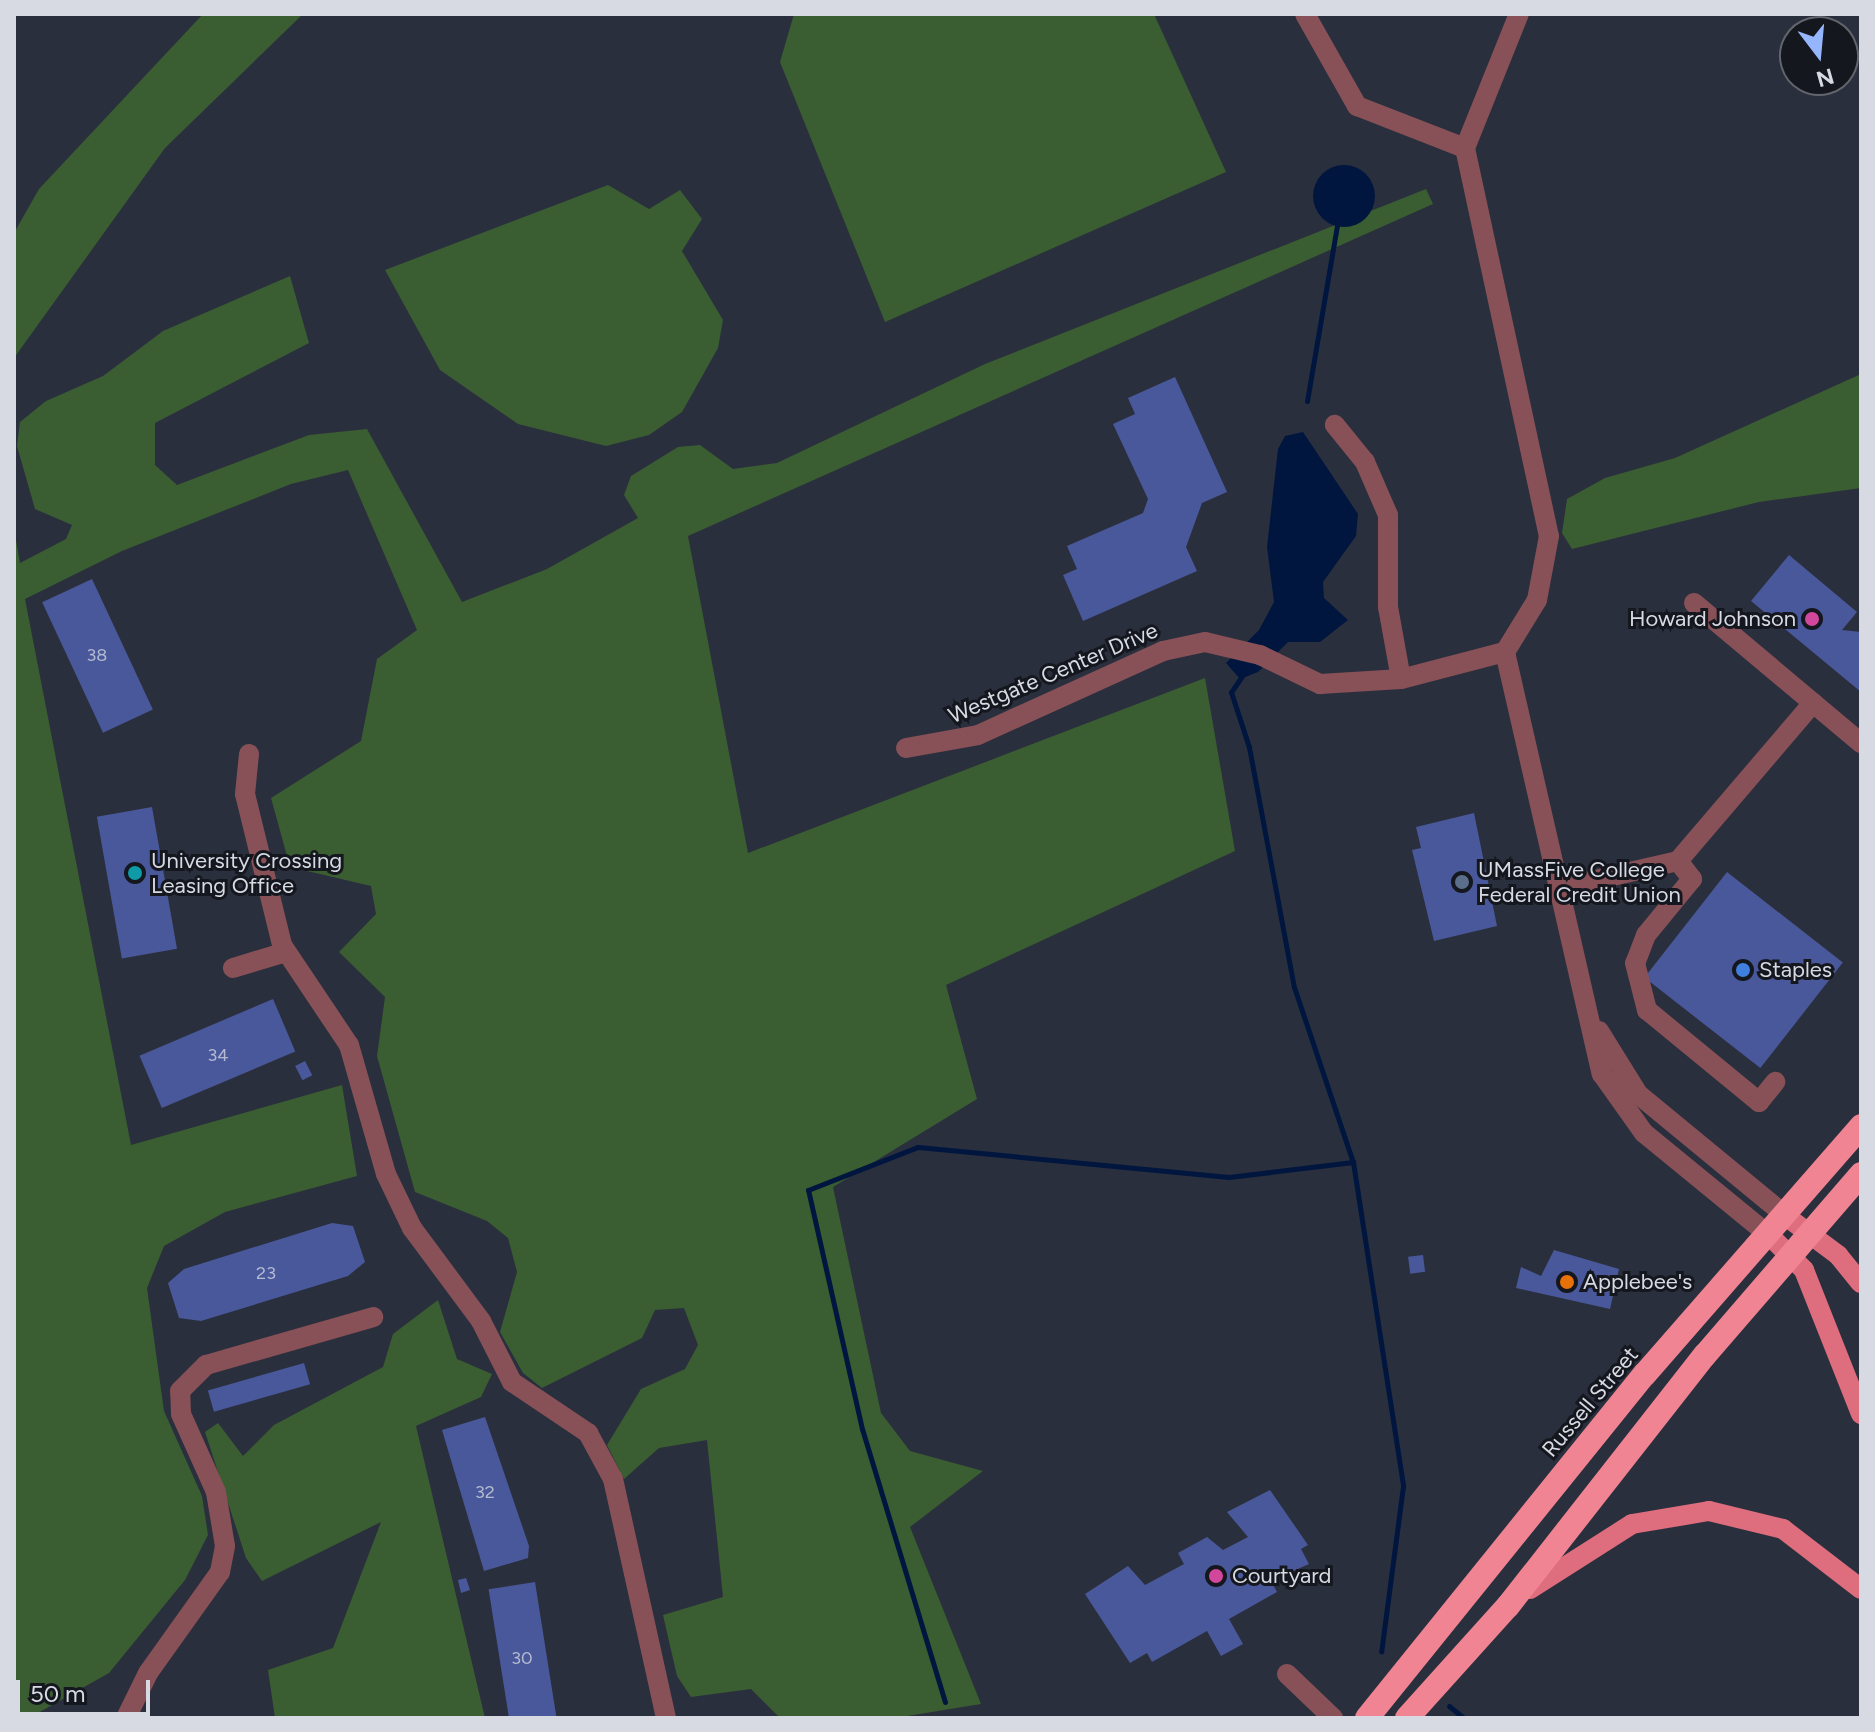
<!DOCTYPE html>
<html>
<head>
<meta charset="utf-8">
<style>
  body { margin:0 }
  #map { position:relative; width:1875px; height:1732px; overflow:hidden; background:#2a2f3d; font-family:Figtree,sans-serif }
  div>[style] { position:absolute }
  .green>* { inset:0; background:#3a5d32 }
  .water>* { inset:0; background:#00163f }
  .round { border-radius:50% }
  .stream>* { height:5px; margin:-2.5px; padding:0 2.5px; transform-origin:2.5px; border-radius:2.5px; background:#00163f }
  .building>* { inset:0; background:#49589a; transform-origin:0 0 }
  .minor>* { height:20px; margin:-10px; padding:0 10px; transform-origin:10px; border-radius:10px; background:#885157 }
  .major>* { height:20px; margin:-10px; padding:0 10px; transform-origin:10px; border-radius:10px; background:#de6d7d }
  .highway>* { height:24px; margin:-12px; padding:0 12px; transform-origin:12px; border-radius:12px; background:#f18492 }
  .dots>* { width:22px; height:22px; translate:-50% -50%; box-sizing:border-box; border:4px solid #15171e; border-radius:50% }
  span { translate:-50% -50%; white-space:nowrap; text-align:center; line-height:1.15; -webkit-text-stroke:6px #15171e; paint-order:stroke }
  .number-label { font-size:18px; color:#b4bad1 }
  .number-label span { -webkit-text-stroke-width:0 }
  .poi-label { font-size:22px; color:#d7dae3 }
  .right { translate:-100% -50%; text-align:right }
  .left { translate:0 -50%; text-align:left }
  .street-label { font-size:22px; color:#d7dae3 }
  .frame { position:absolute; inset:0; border:16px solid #d7dae3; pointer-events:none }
  .north { position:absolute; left:1779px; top:16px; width:80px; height:80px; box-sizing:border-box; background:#15171e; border:2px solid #63656d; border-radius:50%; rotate:164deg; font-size:22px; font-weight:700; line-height:32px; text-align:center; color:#d7dae3 }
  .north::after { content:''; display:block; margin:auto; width:28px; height:36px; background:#95b6fd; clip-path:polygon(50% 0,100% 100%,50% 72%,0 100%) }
  .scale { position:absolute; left:16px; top:1680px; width:134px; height:36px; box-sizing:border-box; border:4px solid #d7dae3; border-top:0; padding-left:10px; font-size:24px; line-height:28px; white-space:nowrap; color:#d7dae3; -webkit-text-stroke:6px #15171e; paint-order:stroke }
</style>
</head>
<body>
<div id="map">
  <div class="green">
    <div style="clip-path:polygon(203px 14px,303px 14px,165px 148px,14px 358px,14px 233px,39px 189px)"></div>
    <div style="clip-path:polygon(794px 14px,1154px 14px,1226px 172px,885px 322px,780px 62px)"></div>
    <div style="clip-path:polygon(608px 185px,649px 209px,680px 190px,702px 219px,682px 251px,723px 320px,718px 348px,682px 412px,649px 435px,606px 446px,518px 424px,440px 370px,385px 270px)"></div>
    <div style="clip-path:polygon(1426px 189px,1433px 204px,688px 536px,748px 853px,1205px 678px,1235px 851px,946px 985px,977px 1099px,833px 1187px,881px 1413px,910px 1451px,983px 1471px,910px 1527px,981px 1704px,895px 1718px,780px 1718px,751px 1689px,691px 1697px,677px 1676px,663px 1615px,723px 1597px,707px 1440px,659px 1448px,624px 1479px,607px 1445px,641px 1389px,685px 1369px,698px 1345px,684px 1308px,655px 1310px,642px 1338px,542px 1388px,523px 1373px,500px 1332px,517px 1272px,508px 1238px,487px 1221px,415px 1192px,377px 1056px,385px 997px,339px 952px,376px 914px,371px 886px,290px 867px,271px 798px,361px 741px,377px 659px,417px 630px,348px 470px,291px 484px,122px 551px,25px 599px,131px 1145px,342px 1085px,357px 1176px,225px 1212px,164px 1246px,147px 1288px,164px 1411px,202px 1496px,208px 1535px,185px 1580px,109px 1673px,29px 1718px,14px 1718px,14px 529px,20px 563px,66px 539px,72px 525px,35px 509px,17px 446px,20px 422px,46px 401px,103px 376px,163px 331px,290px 276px,309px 343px,155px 423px,155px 465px,177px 485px,309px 435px,367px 429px,462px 602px,547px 569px,638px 518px,624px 495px,631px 476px,678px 447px,700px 445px,733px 469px,777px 463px,985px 364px)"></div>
    <div style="clip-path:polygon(1861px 374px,1861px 488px,1759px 502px,1572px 549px,1562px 533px,1567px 499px,1605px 478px,1675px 458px)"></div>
    <div style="clip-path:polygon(438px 1300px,457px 1359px,492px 1374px,481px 1397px,416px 1426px,485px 1718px,275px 1718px,268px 1670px,333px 1648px,381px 1522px,262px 1581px,246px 1558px,205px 1432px,218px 1423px,243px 1456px,274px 1425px,383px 1367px,393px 1334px)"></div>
  </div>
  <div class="water">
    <div class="round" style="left:1313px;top:165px;width:62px;height:62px"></div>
    <div style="clip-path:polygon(1303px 432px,1358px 514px,1356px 536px,1323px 582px,1324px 598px,1348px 620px,1320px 642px,1288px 642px,1258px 672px,1240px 679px,1226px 663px,1259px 630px,1274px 602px,1267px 547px,1278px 449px,1285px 436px)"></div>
  </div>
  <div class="stream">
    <div style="left:1307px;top:401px;width:184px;rotate:-80.3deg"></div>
    <div style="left:1244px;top:673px;width:23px;rotate:124deg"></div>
    <div style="left:1231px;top:692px;width:58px;rotate:71.9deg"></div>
    <div style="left:1249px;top:747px;width:244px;rotate:79.4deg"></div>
    <div style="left:1294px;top:987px;width:185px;rotate:71.4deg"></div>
    <div style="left:1353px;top:1162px;width:328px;rotate:81.2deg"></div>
    <div style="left:1403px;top:1486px;width:167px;rotate:97.5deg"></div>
    <div style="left:945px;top:1702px;width:285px;rotate:-106.9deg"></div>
    <div style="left:862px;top:1429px;width:245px;rotate:-102.7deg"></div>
    <div style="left:808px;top:1190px;width:118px;rotate:-21.4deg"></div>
    <div style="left:918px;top:1147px;width:312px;rotate:5.5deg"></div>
    <div style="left:1229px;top:1177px;width:125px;rotate:-6.9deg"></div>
    <div style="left:1449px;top:1706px;width:19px;rotate:39deg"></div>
  </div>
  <div class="building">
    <div style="clip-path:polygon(1175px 377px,1227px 492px,1202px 503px,1186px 547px,1197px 571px,1083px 621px,1063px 575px,1077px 569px,1067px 546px,1143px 513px,1148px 499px,1113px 424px,1135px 414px,1128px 398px)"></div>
    <div style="clip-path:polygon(1789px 555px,1857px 612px,1842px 630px,1861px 632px,1861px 692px,1751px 601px)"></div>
    <div style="left:92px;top:579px;width:144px;height:55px;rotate:65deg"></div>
    <div style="left:152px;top:807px;width:144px;height:56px;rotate:80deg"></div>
    <div style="clip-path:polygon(1474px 813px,1497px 926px,1434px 941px,1412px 850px,1421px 848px,1416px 827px)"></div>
    <div style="left:1727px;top:872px;width:147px;height:134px;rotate:38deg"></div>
    <div style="left:273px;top:999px;width:57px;height:145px;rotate:67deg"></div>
    <div style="left:305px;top:1061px;width:16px;height:11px;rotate:63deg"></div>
    <div style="clip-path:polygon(332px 1223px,353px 1226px,365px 1262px,348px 1276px,201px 1321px,179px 1318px,168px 1283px,184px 1269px)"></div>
    <div style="clip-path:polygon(1554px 1250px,1619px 1269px,1610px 1309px,1516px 1288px,1521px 1267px,1541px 1276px)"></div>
    <div style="left:1423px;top:1255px;width:17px;height:15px;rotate:83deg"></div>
    <div style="left:304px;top:1363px;width:22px;height:100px;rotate:74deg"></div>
    <div style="clip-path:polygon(485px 1417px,529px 1546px,528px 1558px,484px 1571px,442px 1430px)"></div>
    <div style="clip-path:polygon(1270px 1490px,1308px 1545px,1301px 1549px,1309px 1564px,1271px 1581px,1277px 1592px,1229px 1619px,1243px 1644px,1221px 1656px,1207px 1631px,1152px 1662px,1147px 1653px,1130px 1663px,1085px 1594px,1128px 1566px,1145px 1585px,1184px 1564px,1178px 1553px,1207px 1537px,1223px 1550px,1248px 1537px,1227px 1512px)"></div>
    <div style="clip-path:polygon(466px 1578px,470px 1590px,461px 1593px,458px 1580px)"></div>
    <div style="left:535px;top:1582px;width:137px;height:47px;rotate:81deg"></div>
  </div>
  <div class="minor">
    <div style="left:1305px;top:14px;width:106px;rotate:60.5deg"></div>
    <div style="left:1357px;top:106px;width:116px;rotate:21.3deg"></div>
    <div style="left:1465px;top:148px;width:397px;rotate:77.8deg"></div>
    <div style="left:1549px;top:536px;width:65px;rotate:100.6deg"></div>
    <div style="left:1537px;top:600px;width:61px;rotate:121.6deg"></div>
    <div style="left:1465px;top:148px;width:144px;rotate:-68.1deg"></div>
    <div style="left:1694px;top:603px;width:218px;rotate:40deg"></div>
    <div style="left:1505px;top:652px;width:433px;rotate:77.1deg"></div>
    <div style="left:1602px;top:1074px;width:72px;rotate:54.6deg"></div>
    <div style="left:1644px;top:1133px;width:163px;rotate:39.3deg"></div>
    <div style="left:1401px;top:679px;width:107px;rotate:-14.6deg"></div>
    <div style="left:906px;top:748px;width:73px;rotate:-10.2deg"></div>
    <div style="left:978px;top:735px;width:203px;rotate:-24.4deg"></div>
    <div style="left:1163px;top:651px;width:43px;rotate:-12.1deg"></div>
    <div style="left:1205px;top:642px;width:57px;rotate:13.3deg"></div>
    <div style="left:1260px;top:655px;width:67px;rotate:25.8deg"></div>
    <div style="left:1320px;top:684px;width:81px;rotate:-3.5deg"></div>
    <div style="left:1401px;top:679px;width:73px;rotate:-100.2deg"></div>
    <div style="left:1388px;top:607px;width:92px;rotate:-90deg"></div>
    <div style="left:1388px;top:515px;width:58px;rotate:-113.5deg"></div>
    <div style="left:1365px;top:462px;width:48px;rotate:-129deg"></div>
    <div style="left:249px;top:754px;width:40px;rotate:95.7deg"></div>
    <div style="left:245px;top:794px;width:155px;rotate:76.2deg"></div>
    <div style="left:282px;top:945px;width:120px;rotate:56.2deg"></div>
    <div style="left:349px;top:1045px;width:134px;rotate:74deg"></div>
    <div style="left:386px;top:1174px;width:60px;rotate:64.3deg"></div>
    <div style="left:412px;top:1228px;width:116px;rotate:53.4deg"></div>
    <div style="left:481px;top:1321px;width:68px;rotate:63.1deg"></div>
    <div style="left:512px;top:1382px;width:92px;rotate:33.9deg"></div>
    <div style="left:588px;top:1433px;width:52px;rotate:61.5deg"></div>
    <div style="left:613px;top:1479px;width:245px;rotate:77.5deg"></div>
    <div style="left:1678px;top:861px;width:23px;rotate:52deg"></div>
    <div style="left:1692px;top:879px;width:72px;rotate:129.4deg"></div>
    <div style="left:1646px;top:935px;width:30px;rotate:111deg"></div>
    <div style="left:1635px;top:963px;width:49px;rotate:75.7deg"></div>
    <div style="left:1647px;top:1010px;width:145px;rotate:39.4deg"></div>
    <div style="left:1759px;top:1102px;width:26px;rotate:-51deg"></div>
    <div style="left:1556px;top:889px;width:125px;rotate:-12.9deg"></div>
    <div style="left:1678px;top:861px;width:208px;rotate:-49.5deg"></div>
    <div style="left:233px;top:968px;width:55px;rotate:-16.8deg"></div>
    <div style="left:1599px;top:1031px;width:74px;rotate:58.2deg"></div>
    <div style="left:1638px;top:1094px;width:193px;rotate:39.5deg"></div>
    <div style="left:1287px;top:1674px;width:64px;rotate:43.7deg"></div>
    <div style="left:126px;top:1718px;width:50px;rotate:-63.9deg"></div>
    <div style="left:148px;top:1673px;width:124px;rotate:-54.5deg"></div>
    <div style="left:220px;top:1572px;width:26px;rotate:-79deg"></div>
    <div style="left:225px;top:1546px;width:55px;rotate:-99.5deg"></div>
    <div style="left:216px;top:1492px;width:85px;rotate:-114.2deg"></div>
    <div style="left:181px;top:1414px;width:23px;rotate:-92deg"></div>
    <div style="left:180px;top:1391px;width:37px;rotate:-45deg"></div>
    <div style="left:206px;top:1365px;width:174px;rotate:-16deg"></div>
  </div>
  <div class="major">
    <div style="left:1787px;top:1217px;width:64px;rotate:36.7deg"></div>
    <div style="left:1838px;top:1255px;width:36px;rotate:51deg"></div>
    <div style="left:1770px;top:1236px;width:48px;rotate:45deg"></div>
    <div style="left:1804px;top:1270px;width:155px;rotate:68.4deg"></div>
    <div style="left:1530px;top:1589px;width:121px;rotate:-32.5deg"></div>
    <div style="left:1632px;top:1524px;width:78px;rotate:-9.6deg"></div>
    <div style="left:1709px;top:1511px;width:76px;rotate:13.7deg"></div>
    <div style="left:1783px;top:1529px;width:98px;rotate:37.6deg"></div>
  </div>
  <div class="highway">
    <div style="left:1367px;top:1718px;width:442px;rotate:-51.1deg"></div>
    <div style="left:1645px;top:1374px;width:329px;rotate:-48.9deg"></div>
    <div style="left:1407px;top:1718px;width:151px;rotate:-48deg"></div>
    <div style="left:1508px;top:1606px;width:319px;rotate:-51.9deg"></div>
    <div style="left:1705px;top:1355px;width:239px;rotate:-49.2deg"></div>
  </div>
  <div class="dots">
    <div style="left:1812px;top:619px;background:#d1479c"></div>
    <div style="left:135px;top:873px;background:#0f9aa8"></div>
    <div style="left:1462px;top:882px;background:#5c6f8a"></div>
    <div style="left:1743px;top:970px;background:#3f7fe0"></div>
    <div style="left:1567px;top:1282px;background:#e8710a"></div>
    <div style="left:1216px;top:1576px;background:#d1479c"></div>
  </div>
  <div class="number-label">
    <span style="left:97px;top:655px">38</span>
    <span style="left:218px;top:1055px">34</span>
    <span style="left:266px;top:1273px">23</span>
    <span style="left:485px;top:1492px">32</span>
    <span style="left:522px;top:1658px">30</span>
  </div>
  <div class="poi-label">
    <span class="right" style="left:1796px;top:619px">Howard Johnson</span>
    <span class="left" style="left:151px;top:873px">University Crossing<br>Leasing Office</span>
    <span class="left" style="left:1478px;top:882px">UMassFive College<br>Federal Credit Union</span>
    <span class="left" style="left:1759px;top:970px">Staples</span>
    <span class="left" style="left:1583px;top:1282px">Applebee's</span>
    <span class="left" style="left:1232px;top:1576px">Courtyard</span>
  </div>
  <div class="street-label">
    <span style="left:1053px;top:673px;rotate:-23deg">Westgate Center Drive</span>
    <span style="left:1590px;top:1402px;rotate:-50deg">Russell Street</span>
  </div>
  <div class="frame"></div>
  <div class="north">N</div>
  <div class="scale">50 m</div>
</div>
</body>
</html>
